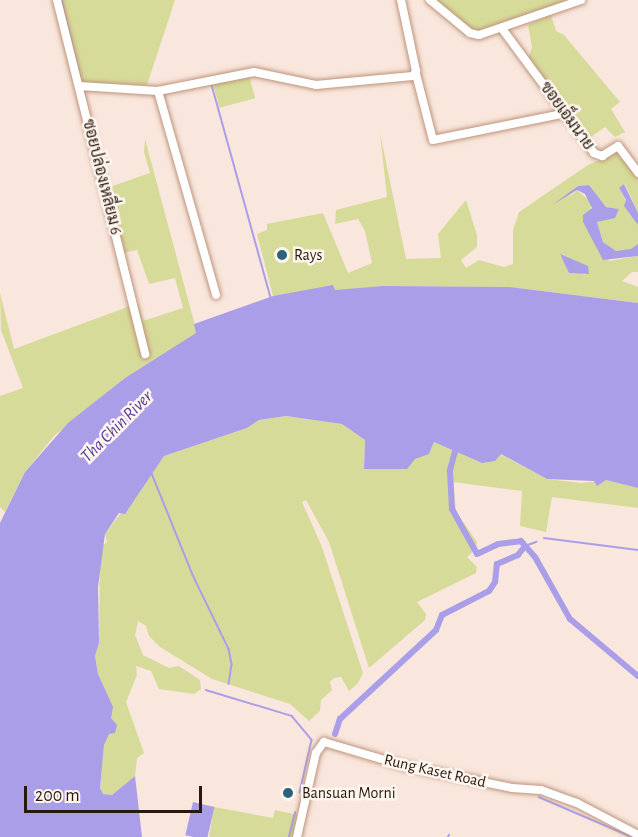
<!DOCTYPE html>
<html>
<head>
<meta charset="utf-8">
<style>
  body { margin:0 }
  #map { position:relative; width:638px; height:837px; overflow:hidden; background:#f9e6dc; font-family:"Alegreya Sans",Sarabun,sans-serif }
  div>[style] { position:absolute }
  .green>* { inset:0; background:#d7db99; transform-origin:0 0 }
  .water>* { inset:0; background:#aa9ee9; transform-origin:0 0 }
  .stream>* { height:1.5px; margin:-0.75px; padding:0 0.75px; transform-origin:0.75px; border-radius:0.75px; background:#aa9ee9 }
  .canal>* { height:6px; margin:-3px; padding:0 3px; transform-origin:3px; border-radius:3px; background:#aa9ee9 }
  .roads { filter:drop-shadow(0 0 2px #be947c) drop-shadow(0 0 2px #be947c) }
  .minor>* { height:8px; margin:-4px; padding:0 4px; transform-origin:4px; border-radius:4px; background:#fff }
  .dots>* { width:16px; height:16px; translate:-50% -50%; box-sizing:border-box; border:3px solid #fff6f0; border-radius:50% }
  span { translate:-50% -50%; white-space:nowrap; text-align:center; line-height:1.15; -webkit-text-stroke:5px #fff6f0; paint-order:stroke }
  .street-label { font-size:16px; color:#28190f }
  .poi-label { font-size:16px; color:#28190f }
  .left { translate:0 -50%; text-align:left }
  .water-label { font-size:18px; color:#533d95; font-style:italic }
  .scale { position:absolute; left:24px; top:786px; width:178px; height:27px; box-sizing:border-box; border:3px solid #28190f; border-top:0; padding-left:8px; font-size:18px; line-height:21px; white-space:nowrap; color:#28190f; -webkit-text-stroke:4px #fff6f0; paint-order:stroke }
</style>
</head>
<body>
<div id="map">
  <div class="green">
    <div style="clip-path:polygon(59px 0,175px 0,147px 85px,81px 82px)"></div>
    <div style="clip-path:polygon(436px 0,574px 0,484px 34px,474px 32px)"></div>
    <div style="clip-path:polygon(551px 15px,556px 31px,564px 35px,620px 102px,611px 109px,625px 132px,615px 137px,605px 127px,588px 139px,528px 58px,532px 48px,528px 25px)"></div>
    <div style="left:249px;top:75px;width:24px;height:37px;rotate:75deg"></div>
    <div style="clip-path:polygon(evenodd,380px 133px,406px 259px,441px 258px,438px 234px,466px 200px,477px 235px,477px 247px,461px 260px,466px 268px,479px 260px,504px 267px,513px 264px,513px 230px,519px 212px,588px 165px,606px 157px,618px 143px,638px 169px,638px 213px,625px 184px,619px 188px,638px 225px,638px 244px,631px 250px,616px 251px,603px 242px,597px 222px,619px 209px,606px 207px,588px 185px,578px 186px,567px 199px,577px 190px,591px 202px,590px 212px,609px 261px,638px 256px,638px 272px,632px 272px,622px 281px,638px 287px,638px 303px,510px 287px,383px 286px,334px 291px,332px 286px,273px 296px,257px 234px,267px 230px,267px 224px,323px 213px,348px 273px,372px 263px,365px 231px,358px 219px,335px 224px,336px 210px,387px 197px,380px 133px,560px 255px,588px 266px,585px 275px,566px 264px,560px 255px)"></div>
    <div style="clip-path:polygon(145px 139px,197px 333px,125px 378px,54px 436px,25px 472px,5px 512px,0 507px,0 396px,23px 388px,1px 330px,0 293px,14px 349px,138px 303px,143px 321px,183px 308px,175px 278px,149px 284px,137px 250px,123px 253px,107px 188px,150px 173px,144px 152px)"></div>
    <div style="clip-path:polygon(286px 416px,342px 424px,365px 440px,364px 468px,429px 454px,434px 442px,482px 463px,500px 454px,547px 479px,581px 483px,606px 480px,638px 488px,638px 508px,552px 497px,546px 532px,520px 526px,522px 491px,453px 482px,456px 512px,477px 542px,476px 549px,467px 557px,477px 567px,476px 573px,417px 602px,426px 614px,425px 620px,369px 668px,329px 542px,306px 500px,302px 502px,322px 547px,363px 673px,358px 683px,349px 691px,341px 677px,334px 678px,330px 682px,332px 690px,321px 700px,320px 711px,309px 721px,290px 704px,212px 679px,160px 647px,149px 636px,146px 626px,138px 621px,135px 635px,143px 655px,169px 668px,179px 666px,200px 680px,201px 689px,194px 694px,159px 689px,151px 671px,136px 666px,137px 675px,126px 702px,144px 753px,137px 758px,135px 776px,112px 795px,103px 794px,100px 788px,104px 745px,112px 707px,98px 674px,95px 656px,99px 643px,100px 548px,107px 542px,105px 534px,164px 456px,247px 428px,259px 420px)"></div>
    <div style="clip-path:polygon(214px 807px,273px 818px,275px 810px,298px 815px,293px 837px,209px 837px)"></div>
  </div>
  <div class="water">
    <div style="clip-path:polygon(624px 184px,638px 213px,638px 225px,624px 206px,626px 200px,619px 188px)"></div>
    <div style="clip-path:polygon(589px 185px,606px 207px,619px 209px,615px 218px,597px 222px,603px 242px,616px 251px,631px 249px,638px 244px,638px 256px,603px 260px,583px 222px,583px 215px,592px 208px,585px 194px,577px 190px,552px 205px,578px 186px)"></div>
    <div style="clip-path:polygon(560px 254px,588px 266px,589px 274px,569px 273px)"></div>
    <div style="clip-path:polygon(333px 285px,335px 290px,383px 286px,510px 287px,638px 303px,638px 488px,606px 480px,597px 486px,594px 481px,547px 479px,501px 454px,495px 461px,482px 463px,434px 442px,429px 454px,415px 459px,407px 469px,364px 469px,365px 440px,342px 424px,286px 416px,259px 420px,247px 428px,164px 456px,125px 514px,119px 513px,105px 534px,98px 587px,99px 643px,95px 656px,98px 674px,113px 707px,111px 718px,117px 725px,115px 733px,109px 734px,104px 745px,100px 788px,103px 794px,112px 795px,135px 776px,142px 837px,0 837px,0 523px,25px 472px,68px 423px,125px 378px,196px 333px,194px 324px,273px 296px)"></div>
    <div style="left:193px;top:802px;width:22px;height:34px;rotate:13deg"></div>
  </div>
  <div class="stream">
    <div style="left:62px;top:0;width:81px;rotate:76.5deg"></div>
    <div style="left:212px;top:85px;width:221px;rotate:74.5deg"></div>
    <div style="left:151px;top:471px;width:112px;rotate:68deg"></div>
    <div style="left:193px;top:575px;width:82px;rotate:64.1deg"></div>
    <div style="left:229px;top:649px;width:16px;rotate:79deg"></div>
    <div style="left:232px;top:665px;width:19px;rotate:99deg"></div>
    <div style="left:544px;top:538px;width:95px;rotate:7.3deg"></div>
    <div style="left:525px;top:546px;width:12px;rotate:-20deg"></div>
    <div style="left:206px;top:690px;width:90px;rotate:16.8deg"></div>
    <div style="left:292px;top:716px;width:31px;rotate:50deg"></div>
    <div style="left:312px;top:740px;width:54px;rotate:102.8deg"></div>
    <div style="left:539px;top:797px;width:101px;rotate:23.3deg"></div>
    <div style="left:289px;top:837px;width:25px;rotate:-76deg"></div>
    <div style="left:448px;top:837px;width:2px;rotate:-63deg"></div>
  </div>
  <div class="canal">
    <div style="left:457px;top:444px;width:28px;rotate:105deg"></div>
    <div style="left:450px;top:471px;width:38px;rotate:87deg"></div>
    <div style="left:452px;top:509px;width:51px;rotate:60.9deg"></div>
    <div style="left:477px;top:554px;width:23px;rotate:-25deg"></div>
    <div style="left:498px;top:544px;width:23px;rotate:-7deg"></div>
    <div style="left:521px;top:541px;width:21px;rotate:49deg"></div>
    <div style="left:535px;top:557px;width:71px;rotate:60.6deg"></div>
    <div style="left:570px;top:619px;width:89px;rotate:40deg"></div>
    <div style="left:335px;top:734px;width:16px;rotate:-72deg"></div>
    <div style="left:340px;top:719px;width:131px;rotate:-42.8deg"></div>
    <div style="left:436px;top:630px;width:16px;rotate:-68deg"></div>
    <div style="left:442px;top:615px;width:53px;rotate:-27.1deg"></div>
    <div style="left:489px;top:591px;width:11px;rotate:-56deg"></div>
    <div style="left:495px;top:582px;width:18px;rotate:-84deg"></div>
    <div style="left:497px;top:564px;width:23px;rotate:-23deg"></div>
    <div style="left:518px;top:555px;width:11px;rotate:-52deg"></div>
  </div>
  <div class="roads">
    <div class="minor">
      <div style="left:57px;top:0;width:365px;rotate:76deg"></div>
      <div style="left:430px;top:0;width:52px;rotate:39.5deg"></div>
      <div style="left:470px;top:33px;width:9px;rotate:13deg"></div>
      <div style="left:479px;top:35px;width:108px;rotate:-18.9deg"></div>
      <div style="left:503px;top:30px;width:153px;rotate:53.5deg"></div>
      <div style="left:594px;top:153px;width:9px;rotate:21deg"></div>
      <div style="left:602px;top:156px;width:19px;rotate:-32deg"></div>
      <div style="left:618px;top:146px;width:34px;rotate:53deg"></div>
      <div style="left:416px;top:74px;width:68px;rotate:75.6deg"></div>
      <div style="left:433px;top:140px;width:137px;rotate:-11.4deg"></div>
      <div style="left:79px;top:86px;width:79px;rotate:3.6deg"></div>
      <div style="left:158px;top:91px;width:98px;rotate:-11.2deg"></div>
      <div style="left:254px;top:72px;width:63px;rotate:11.8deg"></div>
      <div style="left:316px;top:85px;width:97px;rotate:-5.3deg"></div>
      <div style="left:413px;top:76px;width:6px;rotate:-59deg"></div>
      <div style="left:416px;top:71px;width:73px;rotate:-101.9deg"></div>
      <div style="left:158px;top:91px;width:212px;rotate:74.1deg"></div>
      <div style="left:297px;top:837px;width:86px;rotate:-77.3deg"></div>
      <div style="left:316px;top:753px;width:14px;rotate:-54deg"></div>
      <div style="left:324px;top:742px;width:84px;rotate:16.5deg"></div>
      <div style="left:405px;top:766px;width:109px;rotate:11.6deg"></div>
      <div style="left:512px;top:788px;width:29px;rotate:4deg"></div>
      <div style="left:541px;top:790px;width:38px;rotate:20deg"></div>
      <div style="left:577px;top:803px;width:69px;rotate:27.7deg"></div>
    </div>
  </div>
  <div class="dots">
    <div style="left:282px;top:255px;background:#2b637d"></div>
    <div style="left:288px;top:793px;background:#2b637d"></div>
  </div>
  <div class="street-label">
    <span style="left:567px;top:116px;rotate:54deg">ซอยเอ็มนาย</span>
    <span style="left:102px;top:177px;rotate:76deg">ซอยปล่องเหลี่ยม 6</span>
    <span style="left:435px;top:771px;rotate:13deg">Rung Kaset Road</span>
  </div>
  <div class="poi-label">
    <span class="left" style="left:294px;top:255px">Rays</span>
    <span class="left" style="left:302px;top:793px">Bansuan Morni</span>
  </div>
  <div class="water-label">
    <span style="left:117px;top:427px;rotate:-45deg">Tha Chin River</span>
  </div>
  <div class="scale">200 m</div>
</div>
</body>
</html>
